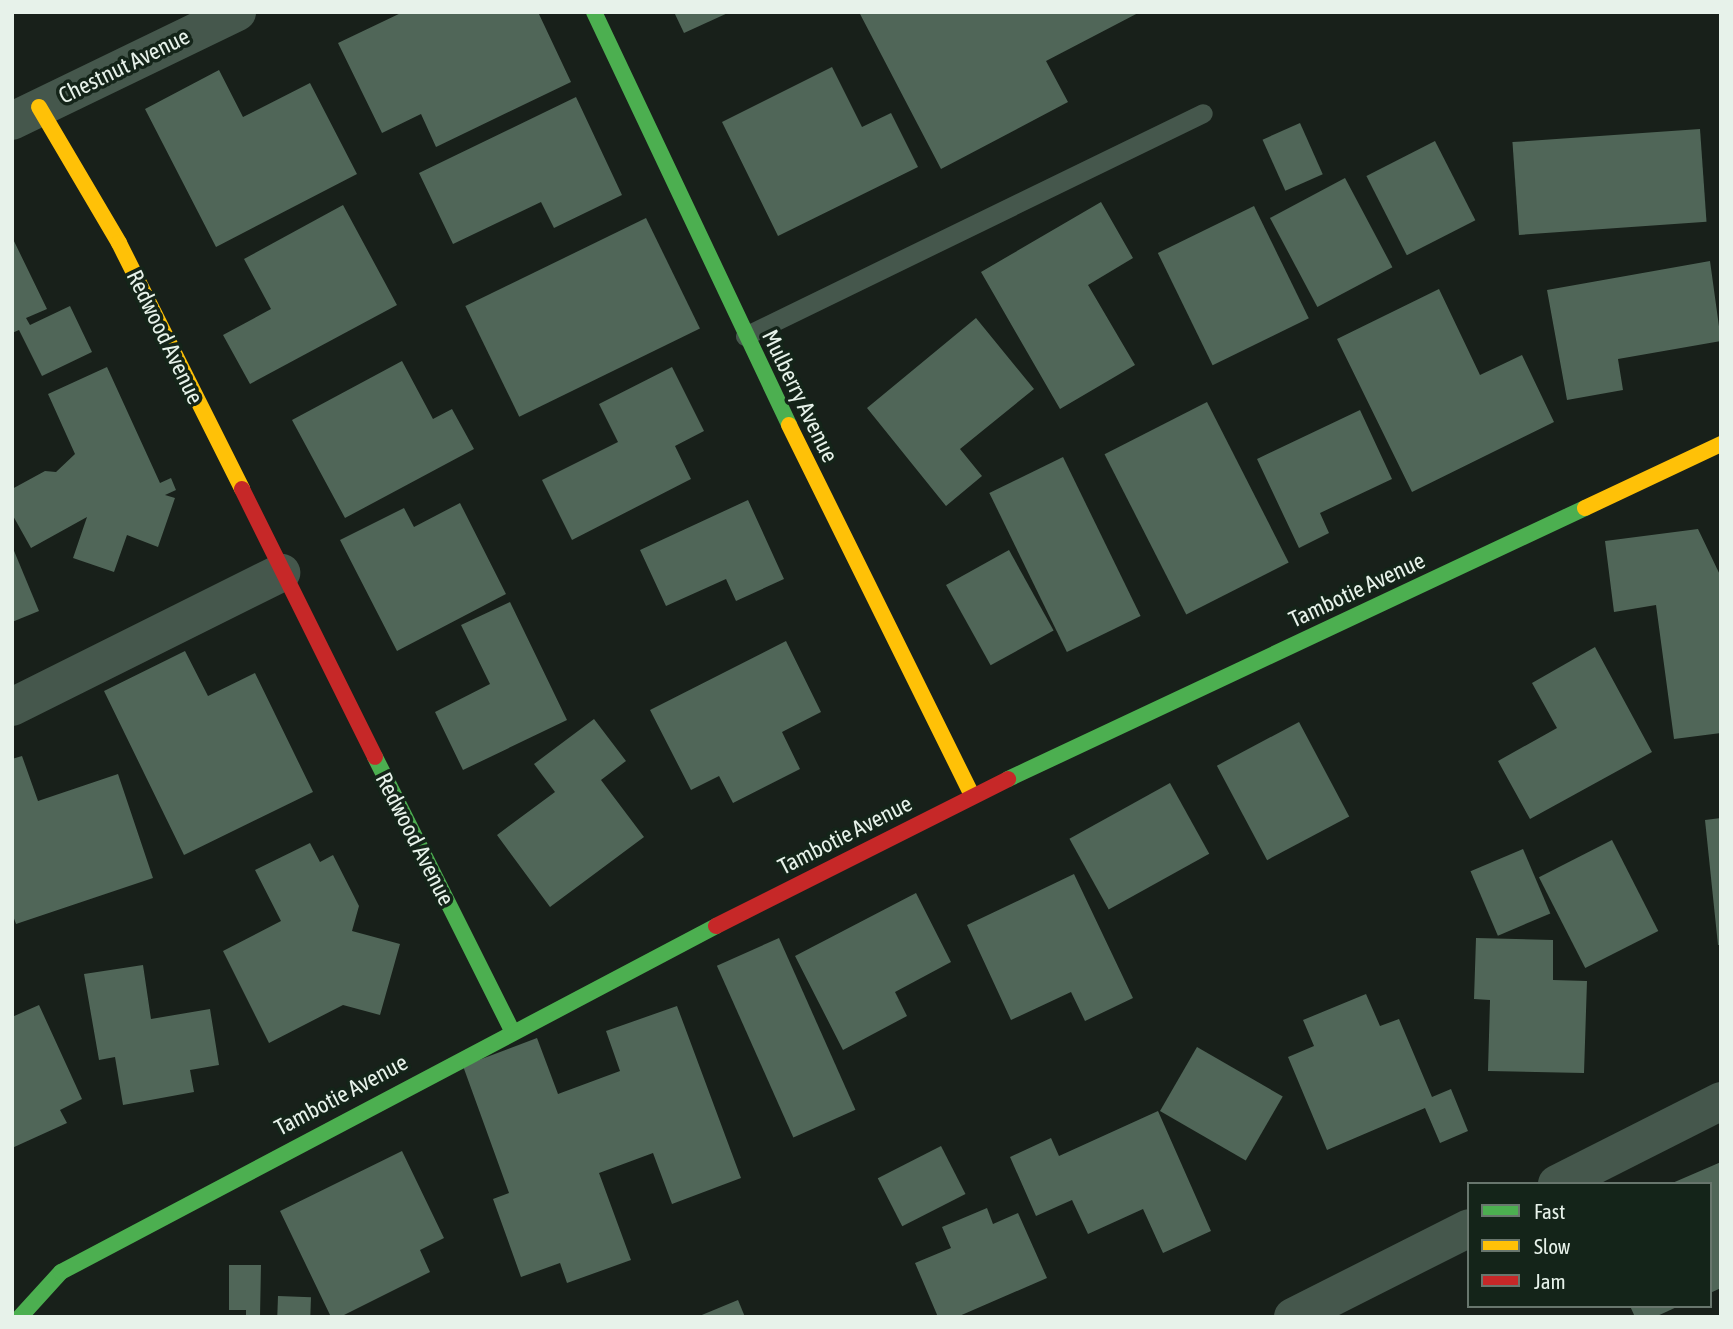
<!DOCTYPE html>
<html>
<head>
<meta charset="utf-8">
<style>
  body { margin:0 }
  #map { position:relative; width:1733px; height:1329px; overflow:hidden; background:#18201a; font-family:"Asap Condensed",sans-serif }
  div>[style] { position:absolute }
  .building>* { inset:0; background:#506658; transform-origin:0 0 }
  .lane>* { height:19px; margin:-9.5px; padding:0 9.5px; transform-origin:9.5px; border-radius:9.5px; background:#45574c }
  .street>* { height:38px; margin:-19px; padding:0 19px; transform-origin:19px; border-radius:19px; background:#45574c }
  .fast>* { height:16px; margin:-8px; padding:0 8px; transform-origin:8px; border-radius:8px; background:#4caf50 }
  .slow>* { height:16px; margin:-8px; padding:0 8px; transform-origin:8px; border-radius:8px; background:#ffc107 }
  .jam>* { height:16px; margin:-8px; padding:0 8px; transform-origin:8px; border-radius:8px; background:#c62828 }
  span { translate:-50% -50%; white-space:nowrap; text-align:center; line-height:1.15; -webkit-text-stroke:7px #142419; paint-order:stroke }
  .street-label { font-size:23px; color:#e7f2ea }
  .frame { position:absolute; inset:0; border:14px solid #e7f2ea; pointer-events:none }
  .legend { position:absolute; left:1467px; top:1182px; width:245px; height:126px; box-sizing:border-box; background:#142419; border:2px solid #68766d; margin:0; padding:9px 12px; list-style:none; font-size:21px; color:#e7f2ea }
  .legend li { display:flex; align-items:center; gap:14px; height:35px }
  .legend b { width:35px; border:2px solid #68766d }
</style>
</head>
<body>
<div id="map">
  <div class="building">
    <div style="clip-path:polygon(403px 12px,538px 12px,571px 82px,436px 147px,421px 114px,382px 133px,338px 43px)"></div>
    <div style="clip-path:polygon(674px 12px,730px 12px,684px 33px)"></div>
    <div style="clip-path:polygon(859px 12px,1140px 12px,1046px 61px,1068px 102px,941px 169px)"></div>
    <div style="clip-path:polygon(832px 67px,862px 127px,891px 113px,918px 167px,778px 236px,722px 122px)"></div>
    <div style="clip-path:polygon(219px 70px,243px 117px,310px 83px,357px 174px,216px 247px,145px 109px)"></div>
    <div style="clip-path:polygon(576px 97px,622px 195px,554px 228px,541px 202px,453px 244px,419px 173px)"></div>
    <div style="left:1300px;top:123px;width:56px;height:41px;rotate:66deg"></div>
    <div style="left:1700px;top:129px;width:93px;height:188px;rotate:86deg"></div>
    <div style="left:1435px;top:141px;width:89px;height:77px;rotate:63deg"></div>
    <div style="left:1345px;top:178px;width:101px;height:85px;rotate:62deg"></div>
    <div style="clip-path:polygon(1101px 202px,1133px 258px,1088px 285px,1135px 365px,1060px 409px,981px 272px)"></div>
    <div style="clip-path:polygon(343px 205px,397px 305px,250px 384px,223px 335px,271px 309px,244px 259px)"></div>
    <div style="left:1254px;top:206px;width:125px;height:107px;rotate:64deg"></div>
    <div style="left:646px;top:218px;width:123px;height:201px;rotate:64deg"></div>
    <div style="clip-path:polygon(12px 237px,47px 309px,26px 318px,30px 325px,70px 306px,92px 352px,42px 376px,19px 330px,12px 333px)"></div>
    <div style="clip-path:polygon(1710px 261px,1721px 341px,1618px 359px,1623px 390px,1567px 400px,1547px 290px)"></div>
    <div style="clip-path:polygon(1439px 289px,1480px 375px,1522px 355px,1554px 422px,1412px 492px,1337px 339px)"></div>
    <div style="clip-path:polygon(976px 318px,1034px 389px,960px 449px,982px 476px,946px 506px,867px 408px)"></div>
    <div style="clip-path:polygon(402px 361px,433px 419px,452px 409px,474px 449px,345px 518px,292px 420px)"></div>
    <div style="clip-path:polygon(107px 367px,160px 483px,171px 478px,176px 490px,165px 495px,175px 498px,158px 547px,127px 535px,114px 572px,73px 558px,87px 517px,31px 548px,12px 514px,12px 489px,45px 471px,56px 472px,75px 454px,48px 394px)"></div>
    <div style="clip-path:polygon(672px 367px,704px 431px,675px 446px,691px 479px,572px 540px,542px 480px,618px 442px,599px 404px)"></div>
    <div style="left:1207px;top:402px;width:180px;height:115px;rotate:63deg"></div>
    <div style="clip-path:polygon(1360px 410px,1392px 479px,1320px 513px,1329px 533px,1299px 548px,1257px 459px)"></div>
    <div style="left:1063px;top:457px;width:177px;height:82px;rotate:64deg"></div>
    <div style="clip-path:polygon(748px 500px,784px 579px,736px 601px,726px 579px,666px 606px,640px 550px)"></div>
    <div style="clip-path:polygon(460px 503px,506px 594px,397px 651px,340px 540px,404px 508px,414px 527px)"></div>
    <div style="clip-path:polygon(1698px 529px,1721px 577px,1721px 733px,1674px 739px,1656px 605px,1614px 612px,1605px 541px)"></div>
    <div style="clip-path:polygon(12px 546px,39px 611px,12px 622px)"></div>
    <div style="left:1009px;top:550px;width:92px;height:72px;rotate:61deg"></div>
    <div style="clip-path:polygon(510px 602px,567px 720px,463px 770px,435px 712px,490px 684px,461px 625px)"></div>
    <div style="clip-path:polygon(786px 641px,821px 712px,782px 732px,800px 769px,733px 803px,719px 776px,691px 790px,650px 710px)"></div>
    <div style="clip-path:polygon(1595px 647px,1652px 752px,1530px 819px,1498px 761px,1557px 728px,1532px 683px)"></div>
    <div style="clip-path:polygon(185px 651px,208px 696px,255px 673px,313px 792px,184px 855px,104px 691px)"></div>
    <div style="clip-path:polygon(594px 719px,626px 761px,601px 780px,644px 837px,550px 907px,497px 835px,555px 792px,534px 764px)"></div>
    <div style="left:1299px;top:722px;width:107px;height:93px;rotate:62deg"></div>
    <div style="clip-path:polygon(22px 756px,38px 801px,118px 774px,153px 878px,16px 924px,12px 913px,12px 759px)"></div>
    <div style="left:1170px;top:783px;width:81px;height:115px;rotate:61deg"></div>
    <div style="clip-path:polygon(1721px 818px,1721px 945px,1718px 945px,1705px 820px)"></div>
    <div style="left:1612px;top:840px;width:102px;height:82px;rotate:63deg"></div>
    <div style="clip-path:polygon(310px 843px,320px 862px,333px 855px,359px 906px,352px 931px,400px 944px,380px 1015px,343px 1005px,269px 1043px,223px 951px,281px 921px,255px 870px)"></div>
    <div style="left:1523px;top:849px;width:70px;height:57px;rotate:67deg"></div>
    <div style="clip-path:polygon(1074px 874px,1133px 998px,1085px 1021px,1071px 992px,1011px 1020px,967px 925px)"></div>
    <div style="clip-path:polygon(916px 893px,951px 962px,895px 992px,907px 1016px,843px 1050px,795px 956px)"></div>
    <div style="left:779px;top:938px;width:188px;height:68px;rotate:66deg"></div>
    <div style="clip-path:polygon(1476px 938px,1553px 940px,1553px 980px,1587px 981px,1584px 1073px,1488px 1071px,1490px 1000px,1474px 999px)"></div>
    <div style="clip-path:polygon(143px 965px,151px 1019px,210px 1009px,219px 1065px,190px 1070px,194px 1092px,123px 1105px,115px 1057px,99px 1060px,84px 974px)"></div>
    <div style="clip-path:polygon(1366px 994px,1380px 1026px,1399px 1019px,1432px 1097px,1451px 1089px,1468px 1131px,1440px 1143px,1425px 1108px,1327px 1150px,1288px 1057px,1314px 1046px,1303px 1020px)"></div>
    <div style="clip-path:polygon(39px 1005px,82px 1099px,60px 1110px,67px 1123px,12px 1148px,12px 1017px)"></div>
    <div style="clip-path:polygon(677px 1006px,741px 1178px,672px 1204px,653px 1153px,599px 1173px,631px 1260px,567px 1283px,560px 1263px,521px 1277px,493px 1199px,509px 1193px,463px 1066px,537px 1038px,558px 1094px,620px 1071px,606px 1031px)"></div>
    <div style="left:1197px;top:1047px;width:99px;height:74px;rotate:30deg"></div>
    <div style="clip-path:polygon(1158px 1111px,1211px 1231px,1163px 1253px,1143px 1209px,1088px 1234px,1072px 1200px,1036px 1216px,1010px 1157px,1051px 1138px,1059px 1156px)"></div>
    <div style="left:941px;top:1146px;width:54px;height:71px;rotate:63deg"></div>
    <div style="clip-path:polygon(402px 1151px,444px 1238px,420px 1250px,430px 1272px,340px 1317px,331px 1317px,280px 1211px)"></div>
    <div style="clip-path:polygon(1721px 1162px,1721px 1288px,1710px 1293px,1710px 1184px,1670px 1184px)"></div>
    <div style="clip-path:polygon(987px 1208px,993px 1224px,1018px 1213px,1047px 1278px,957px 1317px,938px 1317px,915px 1263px,951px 1248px,942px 1227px)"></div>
    <div style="clip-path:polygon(229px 1265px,261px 1265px,260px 1317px,246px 1317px,246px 1310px,229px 1310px)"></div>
    <div style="left:278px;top:1296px;width:33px;height:21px;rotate:2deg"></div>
    <div style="clip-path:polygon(738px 1300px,745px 1317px,697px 1317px)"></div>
    <div style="clip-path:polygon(1630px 1306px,1679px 1306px,1655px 1317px,1635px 1317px)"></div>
  </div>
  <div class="lane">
    <div style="left:745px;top:336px;width:509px;rotate:-25.96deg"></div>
  </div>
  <div class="street">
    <div style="left:12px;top:121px;width:250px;rotate:-25.8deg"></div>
    <div style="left:12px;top:707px;width:301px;rotate:-26.5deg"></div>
    <div style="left:1557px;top:1184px;width:184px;rotate:-26.8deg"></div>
    <div style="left:1293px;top:1317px;width:197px;rotate:-26.8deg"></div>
  </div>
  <div class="fast">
    <div style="left:594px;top:12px;width:457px;rotate:64.7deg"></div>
    <div style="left:375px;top:757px;width:305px;rotate:63.4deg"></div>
    <div style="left:1008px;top:779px;width:637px;rotate:-25.16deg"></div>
    <div style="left:20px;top:1317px;width:61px;rotate:-47.7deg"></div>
    <div style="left:61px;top:1272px;width:741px;rotate:-27.84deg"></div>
  </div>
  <div class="slow">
    <div style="left:39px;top:107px;width:158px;rotate:59.5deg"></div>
    <div style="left:119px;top:243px;width:275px;rotate:63.4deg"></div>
    <div style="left:789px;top:425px;width:414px;rotate:63.7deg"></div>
    <div style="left:1585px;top:508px;width:150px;rotate:-25.2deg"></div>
  </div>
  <div class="jam">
    <div style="left:242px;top:489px;width:299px;rotate:63.6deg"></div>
    <div style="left:716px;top:926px;width:327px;rotate:-26.7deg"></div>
  </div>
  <div class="street-label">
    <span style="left:124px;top:66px;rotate:-26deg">Chestnut Avenue</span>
    <span style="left:165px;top:337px;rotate:64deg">Redwood Avenue</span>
    <span style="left:800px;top:396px;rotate:64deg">Mulberry Avenue</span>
    <span style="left:1357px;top:590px;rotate:-25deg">Tambotie Avenue</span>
    <span style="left:845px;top:835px;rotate:-27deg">Tambotie Avenue</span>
    <span style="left:415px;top:839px;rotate:63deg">Redwood Avenue</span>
    <span style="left:341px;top:1095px;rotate:-28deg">Tambotie Avenue</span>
  </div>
  <div class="frame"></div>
  <ul class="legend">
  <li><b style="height:9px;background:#4caf50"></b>Fast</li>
  <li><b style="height:9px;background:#ffc107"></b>Slow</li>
  <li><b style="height:9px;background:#c62828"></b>Jam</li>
  </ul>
</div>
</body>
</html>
